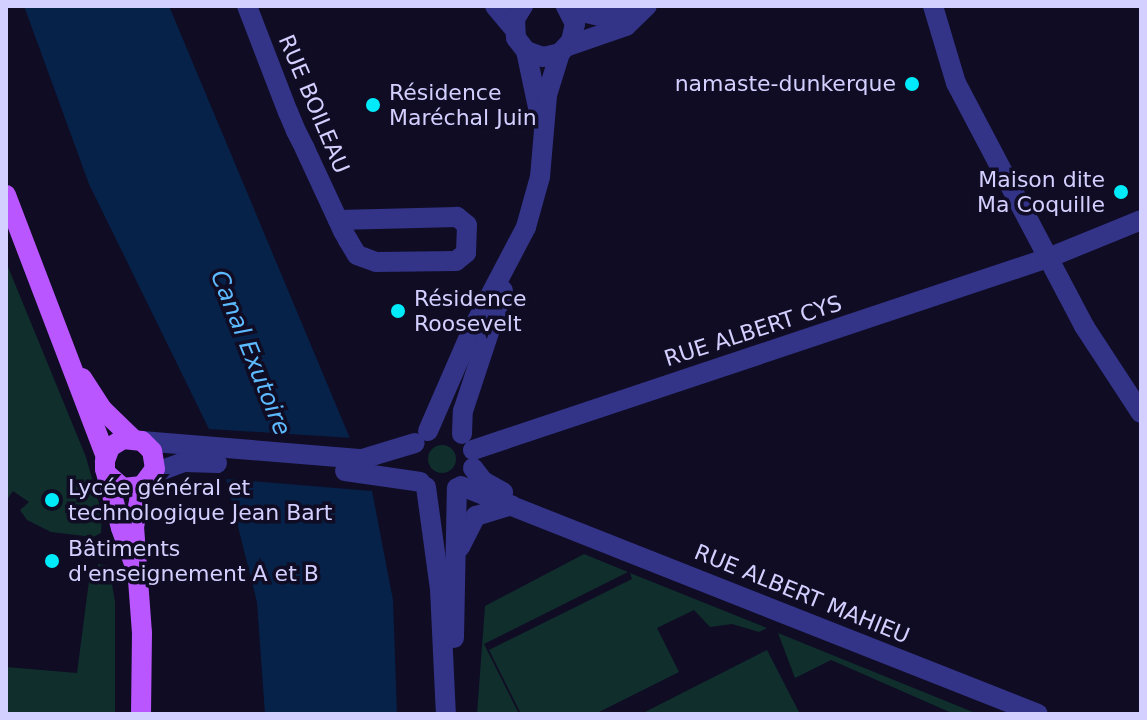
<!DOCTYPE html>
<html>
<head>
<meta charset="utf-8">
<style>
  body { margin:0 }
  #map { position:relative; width:1147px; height:720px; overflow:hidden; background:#0f0c24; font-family:"DejaVu Sans",sans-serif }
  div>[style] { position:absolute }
  .green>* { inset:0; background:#0f2e2c }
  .round { border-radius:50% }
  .water>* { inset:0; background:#072248 }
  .pier>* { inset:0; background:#0f0c24 }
  .minor>* { height:20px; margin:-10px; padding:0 10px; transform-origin:10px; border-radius:10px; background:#333387 }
  .major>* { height:20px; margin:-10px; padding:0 10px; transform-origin:10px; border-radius:10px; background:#b956ff }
  .dots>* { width:22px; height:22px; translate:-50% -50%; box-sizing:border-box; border:4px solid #0f0c24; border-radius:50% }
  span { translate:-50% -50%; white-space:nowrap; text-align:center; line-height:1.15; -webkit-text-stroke:7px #0f0c24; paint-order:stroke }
  .poi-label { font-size:22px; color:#d3cfff }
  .right { translate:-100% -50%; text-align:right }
  .left { translate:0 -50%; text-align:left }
  .street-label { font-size:22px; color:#d3cfff }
  .water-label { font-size:24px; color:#5dbaff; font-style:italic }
  .frame { position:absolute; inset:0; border:8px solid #d3cfff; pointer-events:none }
</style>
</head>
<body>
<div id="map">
  <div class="green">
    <div style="clip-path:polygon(6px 262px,86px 457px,102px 514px,101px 533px,93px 537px,51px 532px,27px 520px,20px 510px,29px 502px,13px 491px,6px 501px)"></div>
    <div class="round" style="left:428px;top:445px;width:28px;height:28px"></div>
    <div style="clip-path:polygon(584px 554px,628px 572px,484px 644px,519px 714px,477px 714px,485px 606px)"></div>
    <div style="clip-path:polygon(98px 564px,109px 566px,115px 602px,115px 714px,6px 714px,6px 667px,77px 673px,89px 581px,96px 582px)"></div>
    <div style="clip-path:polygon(630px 573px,767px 628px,759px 632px,732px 624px,710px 627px,694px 610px,657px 628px,679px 672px,595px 714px,521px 714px,489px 650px,632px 579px)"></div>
    <div style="clip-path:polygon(778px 633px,973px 712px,975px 714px,954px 714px,831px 660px,795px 678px)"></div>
    <div style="clip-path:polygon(767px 650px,800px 714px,641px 714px)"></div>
  </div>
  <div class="water">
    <div style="clip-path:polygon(24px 6px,169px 6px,372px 491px,393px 600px,397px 714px,265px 714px,257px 602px,226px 479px,209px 429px,89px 184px)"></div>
  </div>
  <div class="pier">
    <div style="clip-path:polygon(209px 429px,353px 438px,372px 491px,226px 479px)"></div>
  </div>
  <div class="minor">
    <div style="left:247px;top:6px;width:114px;rotate:68.9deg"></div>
    <div style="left:288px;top:112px;width:21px;rotate:67deg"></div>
    <div style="left:296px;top:131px;width:20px;rotate:63deg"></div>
    <div style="left:305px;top:149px;width:78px;rotate:65.1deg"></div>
    <div style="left:338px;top:220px;width:12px;rotate:66deg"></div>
    <div style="left:343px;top:231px;width:10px;rotate:61deg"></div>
    <div style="left:348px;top:240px;width:17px;rotate:59deg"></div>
    <div style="left:357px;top:255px;width:20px;rotate:20deg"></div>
    <div style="left:376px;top:262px;width:80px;rotate:-0.7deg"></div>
    <div style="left:456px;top:261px;width:13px;rotate:-39deg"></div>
    <div style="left:466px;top:253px;width:28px;rotate:-88deg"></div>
    <div style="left:467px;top:225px;width:13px;rotate:-141deg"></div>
    <div style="left:457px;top:217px;width:119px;rotate:178.6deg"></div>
    <div style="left:495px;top:6px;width:31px;rotate:50deg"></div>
    <div style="left:523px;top:6px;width:15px;rotate:122deg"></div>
    <div style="left:515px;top:19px;width:19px;rotate:87deg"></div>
    <div style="left:516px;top:38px;width:16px;rotate:52deg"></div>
    <div style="left:526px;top:51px;width:18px;rotate:19deg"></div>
    <div style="left:543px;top:57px;width:17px;rotate:-13deg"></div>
    <div style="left:560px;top:53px;width:16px;rotate:-47deg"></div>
    <div style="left:571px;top:41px;width:17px;rotate:-77deg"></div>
    <div style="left:575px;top:24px;width:20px;rotate:-117deg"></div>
    <div style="left:933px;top:6px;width:80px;rotate:73.4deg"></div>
    <div style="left:956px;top:83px;width:275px;rotate:62.2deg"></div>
    <div style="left:1084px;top:326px;width:104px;rotate:56.8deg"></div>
    <div style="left:569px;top:9px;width:39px;rotate:13deg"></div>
    <div style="left:607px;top:18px;width:26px;rotate:-7deg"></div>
    <div style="left:568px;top:46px;width:61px;rotate:-19deg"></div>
    <div style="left:626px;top:26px;width:29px;rotate:-44deg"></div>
    <div style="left:526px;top:51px;width:62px;rotate:78deg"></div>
    <div style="left:428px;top:431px;width:110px;rotate:-66.5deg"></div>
    <div style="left:472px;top:330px;width:116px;rotate:-62.3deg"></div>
    <div style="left:526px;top:227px;width:52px;rotate:-74.4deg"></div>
    <div style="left:540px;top:177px;width:82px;rotate:-85.1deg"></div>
    <div style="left:547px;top:95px;width:44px;rotate:-72.8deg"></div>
    <div style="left:462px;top:434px;width:23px;rotate:-88deg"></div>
    <div style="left:463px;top:411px;width:127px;rotate:-71.7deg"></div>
    <div style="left:142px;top:441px;width:221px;rotate:4.7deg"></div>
    <div style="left:362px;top:459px;width:55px;rotate:-16.8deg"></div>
    <div style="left:473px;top:450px;width:606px;rotate:-18.46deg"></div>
    <div style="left:1048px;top:258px;width:100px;rotate:-22.2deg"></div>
    <div style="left:473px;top:468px;width:16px;rotate:52deg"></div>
    <div style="left:483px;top:481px;width:23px;rotate:29deg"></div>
    <div style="left:345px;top:471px;width:76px;rotate:8.3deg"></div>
    <div style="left:154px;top:473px;width:33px;rotate:-20deg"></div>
    <div style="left:185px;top:462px;width:32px;rotate:2deg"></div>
    <div style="left:461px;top:486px;width:620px;rotate:21.56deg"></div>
    <div style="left:426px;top:487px;width:103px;rotate:82.2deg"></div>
    <div style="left:440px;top:589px;width:125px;rotate:87.3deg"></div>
    <div style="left:460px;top:547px;width:35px;rotate:-63deg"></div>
    <div style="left:476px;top:516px;width:37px;rotate:-17deg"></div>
    <div style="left:454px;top:638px;width:150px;rotate:-88.9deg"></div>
  </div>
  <div class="major">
    <div style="left:6px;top:195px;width:280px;rotate:69.1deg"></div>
    <div style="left:82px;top:378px;width:38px;rotate:57deg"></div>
    <div style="left:103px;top:410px;width:42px;rotate:44deg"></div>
    <div style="left:108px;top:475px;width:20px;rotate:41deg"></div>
    <div style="left:123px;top:488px;width:19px;rotate:-6deg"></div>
    <div style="left:142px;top:486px;width:21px;rotate:-53deg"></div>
    <div style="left:155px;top:469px;width:18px;rotate:-99deg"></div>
    <div style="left:152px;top:451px;width:14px;rotate:-135deg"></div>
    <div style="left:142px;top:441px;width:19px;rotate:-174deg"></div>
    <div style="left:123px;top:439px;width:15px;rotate:148deg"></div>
    <div style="left:110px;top:447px;width:15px;rotate:110deg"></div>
    <div style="left:105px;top:461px;width:8px;rotate:90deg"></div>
    <div style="left:105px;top:469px;width:61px;rotate:74.8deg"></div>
    <div style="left:121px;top:528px;width:47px;rotate:70deg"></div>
    <div style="left:141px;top:714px;width:81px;rotate:-89.3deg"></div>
    <div style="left:142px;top:633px;width:106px;rotate:-94.3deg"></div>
    <div style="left:134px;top:527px;width:42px;rotate:-79deg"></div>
  </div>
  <div class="dots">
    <div style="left:912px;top:84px;background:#00ebfa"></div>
    <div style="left:373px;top:105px;background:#00ebfa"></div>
    <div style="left:1121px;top:192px;background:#00ebfa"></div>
    <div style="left:398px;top:311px;background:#00ebfa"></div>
    <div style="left:52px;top:500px;background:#00ebfa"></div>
    <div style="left:52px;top:561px;background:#00ebfa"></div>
  </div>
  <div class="poi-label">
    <span class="right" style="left:896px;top:84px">namaste-dunkerque</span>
    <span class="left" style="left:389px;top:105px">Résidence<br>Maréchal Juin</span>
    <span class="right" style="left:1105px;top:192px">Maison dite<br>Ma Coquille</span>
    <span class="left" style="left:414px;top:311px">Résidence<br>Roosevelt</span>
    <span class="left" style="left:68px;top:500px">Lycée général et<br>technologique Jean Bart</span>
    <span class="left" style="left:68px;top:561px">Bâtiments<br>d'enseignement A et B</span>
  </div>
  <div class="street-label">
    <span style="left:314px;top:104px;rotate:67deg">RUE BOILEAU</span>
    <span style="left:753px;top:331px;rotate:-18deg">RUE ALBERT CYS</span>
    <span style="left:802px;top:594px;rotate:22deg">RUE ALBERT MAHIEU</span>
  </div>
  <div class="water-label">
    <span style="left:250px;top:353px;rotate:68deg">Canal Exutoire</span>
  </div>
  <div class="frame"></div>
</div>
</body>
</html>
